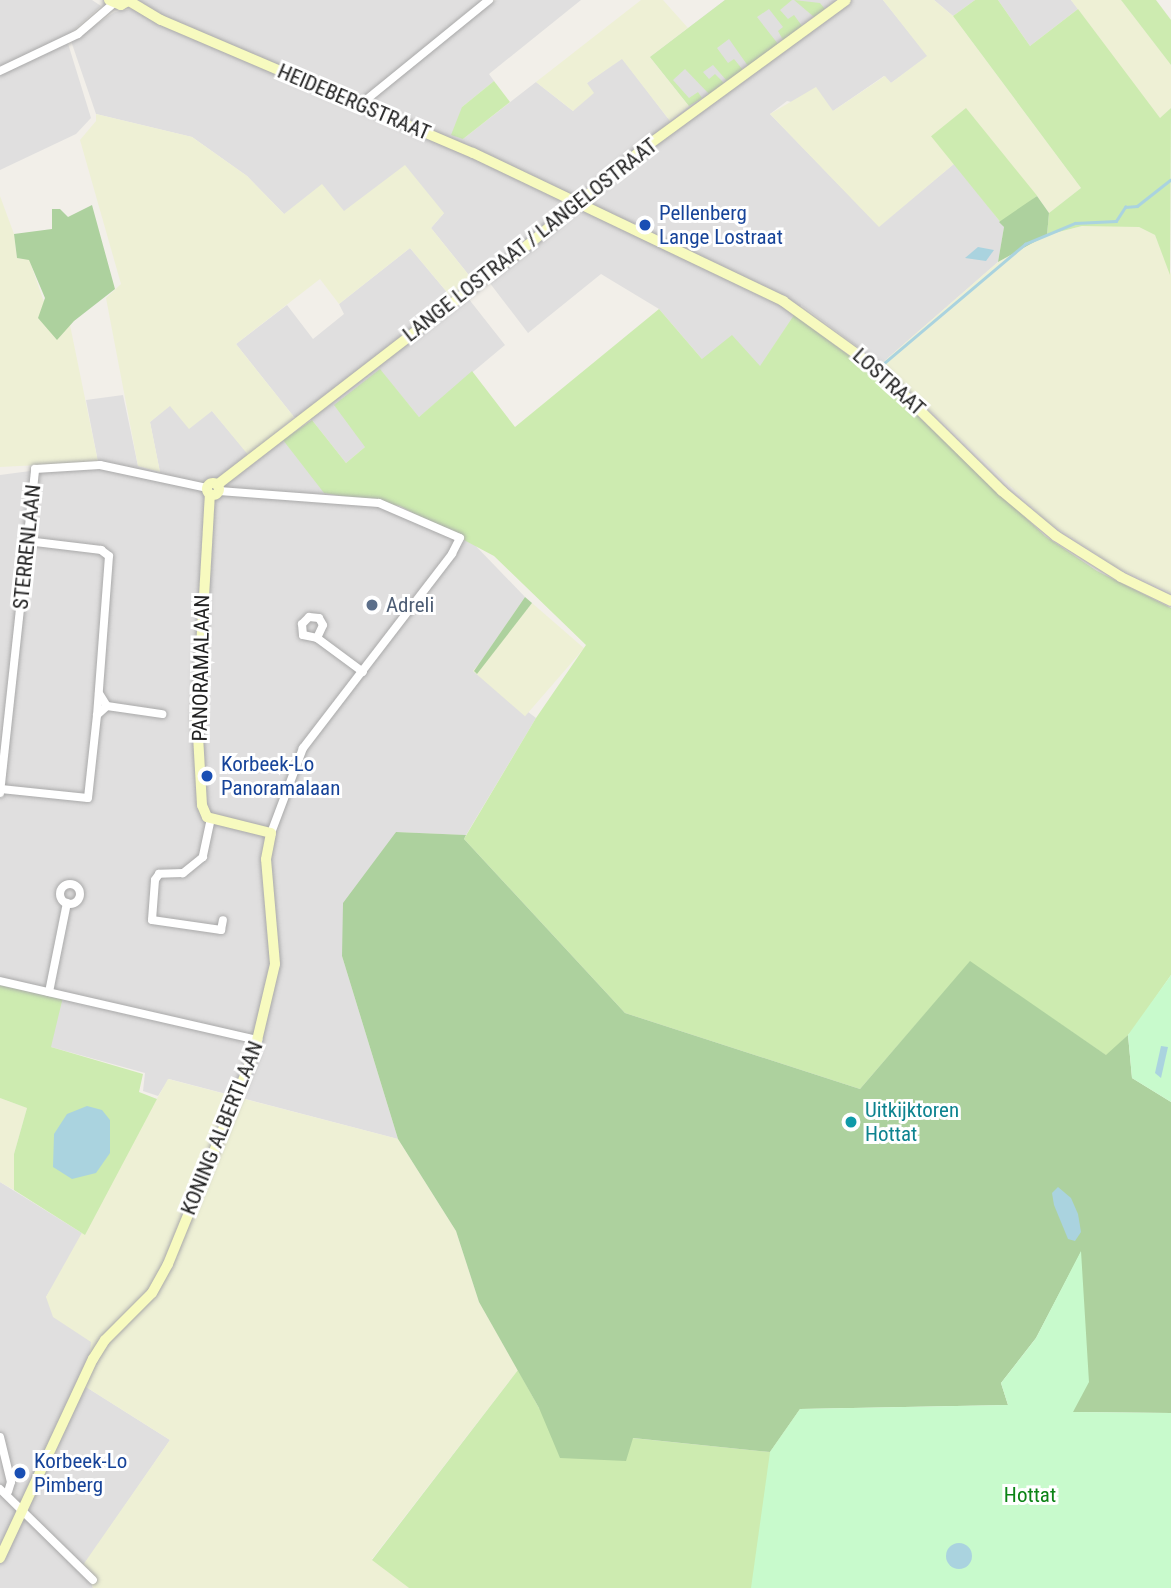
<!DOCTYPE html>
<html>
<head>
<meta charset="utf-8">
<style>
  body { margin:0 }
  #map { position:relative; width:1171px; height:1588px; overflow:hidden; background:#f2efe9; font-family:"Roboto Condensed",sans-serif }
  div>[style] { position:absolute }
  .residential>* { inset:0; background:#e0dfdf }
  .farmland>* { inset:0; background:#eef0d5; transform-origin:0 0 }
  .grass>* { inset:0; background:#cdebb0; transform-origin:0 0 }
  .forest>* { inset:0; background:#add19e }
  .park>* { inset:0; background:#c8facc }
  .water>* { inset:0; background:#aad3df }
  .round { border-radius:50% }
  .stream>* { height:2.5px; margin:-1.25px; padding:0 1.25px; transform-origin:1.25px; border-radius:1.25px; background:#aad3df }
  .roads { filter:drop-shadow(0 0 2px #a9a9a9) drop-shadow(0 0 2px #a9a9a9) }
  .street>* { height:8px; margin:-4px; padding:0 4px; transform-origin:4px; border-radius:4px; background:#fff }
  .street>.ring { margin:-4px; padding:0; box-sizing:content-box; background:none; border:8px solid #fff; border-radius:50% }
  .secondary>* { height:10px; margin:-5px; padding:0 5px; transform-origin:5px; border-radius:5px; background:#f7fabf }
  .secondary>.ring { margin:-5px; padding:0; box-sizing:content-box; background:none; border:10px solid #f7fabf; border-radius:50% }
  .dots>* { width:19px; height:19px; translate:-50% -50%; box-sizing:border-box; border:4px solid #fff; border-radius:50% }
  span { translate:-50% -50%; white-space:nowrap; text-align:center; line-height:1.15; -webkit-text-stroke:6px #fff; paint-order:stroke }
  .street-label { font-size:21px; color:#222 }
  .transit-label { font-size:21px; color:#164399 }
  .left { translate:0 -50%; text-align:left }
  .service-label { font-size:21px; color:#4e5e75 }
  .culture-label { font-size:21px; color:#0d838f }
  .park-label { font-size:21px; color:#0c8416 }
</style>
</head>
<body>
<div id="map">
  <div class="residential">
    <div style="clip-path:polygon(0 0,92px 0,101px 6px,66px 37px,91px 118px,76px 134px,0 170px)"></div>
    <div style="clip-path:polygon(139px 0,483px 0,453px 23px,457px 29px,496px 0,581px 0,489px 74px,494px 81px,462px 107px,463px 139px,536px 82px,573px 111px,587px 83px,622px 58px,670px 121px,689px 106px,650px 57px,725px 0,883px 0,928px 56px,891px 83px,884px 76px,833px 111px,787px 101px,770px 114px,879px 226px,955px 163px,1004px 227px,998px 262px,881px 364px,801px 305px,760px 367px,702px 359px,659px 309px,601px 274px,528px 333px,489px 282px,468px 298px,505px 345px,419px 417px,380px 370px,365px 447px,346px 463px,312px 420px,294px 417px,236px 344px,287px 305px,313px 339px,344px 314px,339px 304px,410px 248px,451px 297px,472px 279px,431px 228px,444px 213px,284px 214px,247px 176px,192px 137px,96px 114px,71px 41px,115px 12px,132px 9px)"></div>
    <div style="clip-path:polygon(934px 0,975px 0,953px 16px)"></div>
    <div style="clip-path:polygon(998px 0,1071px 0,1078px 9px,1030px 46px)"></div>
    <div style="clip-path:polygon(123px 395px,138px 466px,160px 472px,150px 422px,170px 405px,212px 411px,249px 455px,279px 435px,380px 501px,471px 541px,525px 597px,474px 671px,536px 718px,466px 835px,396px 832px,342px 956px,398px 1139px,169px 1079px,158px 1096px,143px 1091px,145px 1073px,51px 1047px,0 983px,0 475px,98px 462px,86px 400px)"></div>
    <div style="clip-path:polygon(0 1182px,85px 1235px,46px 1297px,92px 1342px,86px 1387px,170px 1440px,84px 1565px,93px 1588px,0 1588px)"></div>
  </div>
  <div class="farmland">
    <div style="clip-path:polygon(641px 0,663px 0,688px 28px,650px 57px,689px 106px,670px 121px,622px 59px,587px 83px,594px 93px,573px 111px,536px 82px)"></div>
    <div style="clip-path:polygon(883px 0,934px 0,953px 16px,1081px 188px,1049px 213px,1037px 196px,931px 135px,955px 163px,879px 227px,770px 114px,816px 87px,833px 111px,885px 76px,891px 83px,927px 56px)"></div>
    <div style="clip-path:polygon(1071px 0,1121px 0,1171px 65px,1171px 108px,1160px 119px)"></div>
    <div style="clip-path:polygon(96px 114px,192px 137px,247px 176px,284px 214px,322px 184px,344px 211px,405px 165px,444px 213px,431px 228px,472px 279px,451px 297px,410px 248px,339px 304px,320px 279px,236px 344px,294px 417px,249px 456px,212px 411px,189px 429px,170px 406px,150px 422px,160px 472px,138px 466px,106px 298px,121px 284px,80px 140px,96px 121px)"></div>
    <div style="clip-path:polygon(0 196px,14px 234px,17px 258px,29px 259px,57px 339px,70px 325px,98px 462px,0 467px)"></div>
    <div style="clip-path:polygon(1112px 224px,1139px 227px,1155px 235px,1171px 274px,1171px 593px,1116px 567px,1048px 522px,881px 364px,998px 262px,1047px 235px,1082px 226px)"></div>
    <div style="left:532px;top:603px;width:69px;height:90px;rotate:41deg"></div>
    <div style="clip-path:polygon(168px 1079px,398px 1139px,456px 1231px,479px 1302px,518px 1370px,372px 1559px,409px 1588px,93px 1588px,83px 1565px,170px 1440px,86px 1387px,91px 1342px,53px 1317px,46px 1297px)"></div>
    <div style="clip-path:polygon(0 1098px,27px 1108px,14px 1154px,14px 1190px,0 1182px)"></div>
  </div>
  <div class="grass">
    <div style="clip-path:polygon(725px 0,792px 0,780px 10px,788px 19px,794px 15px,802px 26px,783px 40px,778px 31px,783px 27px,769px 9px,757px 17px,778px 44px,748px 66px,729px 39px,717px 48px,728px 63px,734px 59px,743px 70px,727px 81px,713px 65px,703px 72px,709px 79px,715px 74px,724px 83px,709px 94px,685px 69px,673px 80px,689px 98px,698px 92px,702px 98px,689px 106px,650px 57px)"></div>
    <div style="clip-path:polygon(794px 0,820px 3px,825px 9px,814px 17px)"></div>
    <div style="clip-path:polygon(975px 0,998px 0,1030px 46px,1078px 9px,1160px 118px,1171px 108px,1170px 275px,1155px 235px,1139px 227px,1082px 226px,1047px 235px,1049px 213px,1081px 188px,953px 16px)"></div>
    <div style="clip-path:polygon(1121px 0,1156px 0,1171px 20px,1171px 65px)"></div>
    <div style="clip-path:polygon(494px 81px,510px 102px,463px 139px,451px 135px,462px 107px)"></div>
    <div style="left:966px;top:108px;width:113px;height:45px;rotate:51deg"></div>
    <div style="clip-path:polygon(659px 309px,702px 359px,732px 335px,760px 366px,794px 315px,870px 371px,1045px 536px,1097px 571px,1171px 608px,1171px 975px,1133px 1030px,1107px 1056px,970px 962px,860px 1089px,625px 1013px,464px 839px,536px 718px,586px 645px,494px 556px,400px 506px,324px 493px,283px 440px,312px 420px,346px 463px,365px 447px,334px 405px,380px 369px,419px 417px,472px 371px,515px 427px)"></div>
    <div style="clip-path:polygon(0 983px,63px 997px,51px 1047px,143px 1074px,139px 1092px,157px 1099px,85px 1235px,14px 1190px,14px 1154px,27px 1108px,0 1098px)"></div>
    <div style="clip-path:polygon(518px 1370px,539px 1408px,632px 1438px,770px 1452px,800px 1409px,881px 1588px,409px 1588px,372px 1560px)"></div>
  </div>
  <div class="forest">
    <div style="clip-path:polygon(1037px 196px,1049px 213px,1047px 235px,998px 262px,1004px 227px,999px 222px)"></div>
    <div style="clip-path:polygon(92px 205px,115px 289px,74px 321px,57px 340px,38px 318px,45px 298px,29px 260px,17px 258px,14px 234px,52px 229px,52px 209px,60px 209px,68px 217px)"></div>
    <div style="clip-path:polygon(525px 597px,532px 603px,477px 674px,474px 671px)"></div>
    <div style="clip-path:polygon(396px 832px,466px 835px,464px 839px,625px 1013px,860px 1089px,970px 961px,1106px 1055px,1128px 1035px,1132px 1078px,1171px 1102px,1171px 1413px,1073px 1412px,1081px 1252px,1036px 1338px,1001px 1383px,1008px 1405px,800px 1409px,770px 1452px,633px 1438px,626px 1461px,560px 1458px,539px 1408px,479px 1302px,456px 1231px,398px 1139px,342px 956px,343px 903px)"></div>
  </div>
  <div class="park">
    <div style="clip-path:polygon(1171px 975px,1171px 1102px,1132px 1078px,1128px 1035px)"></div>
    <div style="clip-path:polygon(1081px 1251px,1089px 1382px,1073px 1412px,1171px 1413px,1171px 1588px,751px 1588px,770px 1452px,800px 1409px,1008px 1405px,1001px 1383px,1036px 1338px)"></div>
  </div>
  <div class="water">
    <div style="clip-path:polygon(978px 247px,994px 250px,986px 261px,965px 258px)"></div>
    <div style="clip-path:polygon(1161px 1046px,1168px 1047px,1161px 1078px,1155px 1073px)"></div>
    <div style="clip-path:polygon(87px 1106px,102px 1110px,110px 1120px,110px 1153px,96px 1173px,72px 1179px,53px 1167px,54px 1134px,67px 1114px)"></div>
    <div style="clip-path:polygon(1058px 1187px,1071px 1198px,1078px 1214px,1081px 1232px,1075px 1241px,1068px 1239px,1054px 1205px,1052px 1193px)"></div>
    <div class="round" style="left:946px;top:1543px;width:26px;height:26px"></div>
  </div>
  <div class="stream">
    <div style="left:883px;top:364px;width:186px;rotate:-40.2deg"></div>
    <div style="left:1025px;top:244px;width:54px;rotate:-22.8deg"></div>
    <div style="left:1075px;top:223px;width:41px;rotate:-2.8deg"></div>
    <div style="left:1116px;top:221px;width:17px;rotate:-57deg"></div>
    <div style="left:1125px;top:207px;width:12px;rotate:-5deg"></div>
    <div style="left:1137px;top:206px;width:42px;rotate:-38.2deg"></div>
  </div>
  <div class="roads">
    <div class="street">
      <div style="left:0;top:71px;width:86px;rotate:-25.4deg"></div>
      <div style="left:78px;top:34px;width:46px;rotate:-40.6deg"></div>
      <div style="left:361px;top:104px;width:165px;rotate:-39.1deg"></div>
      <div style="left:219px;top:491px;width:160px;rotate:4.3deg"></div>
      <div style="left:379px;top:503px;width:88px;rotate:23.4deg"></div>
      <div style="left:460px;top:538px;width:18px;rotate:117deg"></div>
      <div style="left:452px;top:554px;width:245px;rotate:127.5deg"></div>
      <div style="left:303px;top:748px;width:91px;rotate:110.6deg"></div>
      <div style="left:27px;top:541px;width:75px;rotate:6.9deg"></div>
      <div style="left:101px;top:550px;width:10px;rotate:37deg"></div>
      <div style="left:109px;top:556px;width:159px;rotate:94.3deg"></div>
      <div style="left:97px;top:715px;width:13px;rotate:-42deg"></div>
      <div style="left:107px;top:706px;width:15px;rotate:-122deg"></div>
      <div style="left:317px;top:638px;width:14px;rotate:-65deg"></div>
      <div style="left:323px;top:625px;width:8px;rotate:-120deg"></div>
      <div style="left:319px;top:618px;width:10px;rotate:-174deg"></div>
      <div style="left:309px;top:617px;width:10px;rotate:135deg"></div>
      <div style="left:302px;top:624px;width:11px;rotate:85deg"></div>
      <div style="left:303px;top:635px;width:14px;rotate:12deg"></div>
      <div style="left:317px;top:638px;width:57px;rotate:36.5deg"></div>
      <div style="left:107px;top:706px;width:56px;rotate:8.3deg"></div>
      <div style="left:1px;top:789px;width:87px;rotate:5.9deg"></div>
      <div style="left:88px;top:798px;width:83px;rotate:-83.8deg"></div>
      <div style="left:0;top:793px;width:326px;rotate:-83.8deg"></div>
      <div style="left:35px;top:469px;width:65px;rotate:-3.5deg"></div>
      <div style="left:100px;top:465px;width:109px;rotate:12.1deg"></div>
      <div style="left:211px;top:818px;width:40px;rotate:102deg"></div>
      <div style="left:203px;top:857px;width:26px;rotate:141deg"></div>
      <div style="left:183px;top:873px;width:24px;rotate:178deg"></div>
      <div style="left:159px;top:874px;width:7px;rotate:124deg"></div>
      <div style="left:155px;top:880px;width:40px;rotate:94.3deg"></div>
      <div style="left:152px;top:920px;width:70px;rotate:8.2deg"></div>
      <div style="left:221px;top:930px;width:10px;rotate:-79deg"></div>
      <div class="ring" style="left:60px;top:884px;width:12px;height:12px"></div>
      <div style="left:0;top:981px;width:265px;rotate:12.9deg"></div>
      <div style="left:49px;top:992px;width:91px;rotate:-78.6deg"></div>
      <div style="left:0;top:1437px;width:46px;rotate:76.3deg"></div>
      <div style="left:11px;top:1482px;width:10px;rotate:107deg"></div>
      <div style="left:0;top:1489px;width:130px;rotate:44.4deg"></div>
    </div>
    <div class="secondary">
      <div style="left:109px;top:0;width:13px;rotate:23deg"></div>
      <div style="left:121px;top:5px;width:10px;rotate:-29deg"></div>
      <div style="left:129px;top:1px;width:37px;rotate:31deg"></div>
      <div style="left:161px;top:20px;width:339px;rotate:23.1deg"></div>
      <div style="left:473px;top:153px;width:344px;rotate:25.5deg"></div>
      <div style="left:783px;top:301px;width:120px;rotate:35.8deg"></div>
      <div style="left:880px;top:371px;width:171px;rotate:44.5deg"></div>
      <div style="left:1002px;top:491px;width:70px;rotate:39.8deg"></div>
      <div style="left:1056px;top:536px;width:77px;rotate:32.2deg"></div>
      <div style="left:1121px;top:577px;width:55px;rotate:25.6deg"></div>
      <div class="ring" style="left:207px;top:483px;width:2px;height:2px"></div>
      <div style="left:217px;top:485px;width:393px;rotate:-37.7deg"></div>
      <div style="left:528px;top:245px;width:151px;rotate:-39.9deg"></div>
      <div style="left:644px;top:148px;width:250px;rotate:-36.2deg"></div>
      <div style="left:0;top:1558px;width:220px;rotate:-65deg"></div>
      <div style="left:93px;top:1359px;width:22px;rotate:-58deg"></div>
      <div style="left:105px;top:1340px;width:66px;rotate:-45deg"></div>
      <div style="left:152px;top:1293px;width:33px;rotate:-61deg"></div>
      <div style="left:168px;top:1264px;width:228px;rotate:-67.8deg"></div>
      <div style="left:254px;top:1053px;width:91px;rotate:-76.7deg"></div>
      <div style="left:275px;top:964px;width:105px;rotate:-94.9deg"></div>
      <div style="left:266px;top:859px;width:26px;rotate:-79deg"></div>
      <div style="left:271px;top:833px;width:66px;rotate:-166deg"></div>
      <div style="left:207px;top:817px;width:13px;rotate:-113deg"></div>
      <div style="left:202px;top:805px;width:87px;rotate:-93.3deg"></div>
      <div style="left:197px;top:718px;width:224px;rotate:-86.7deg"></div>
    </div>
  </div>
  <div class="dots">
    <div style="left:645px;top:225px;background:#1a4fb4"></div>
    <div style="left:372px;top:605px;background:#5c6f8a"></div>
    <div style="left:207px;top:776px;background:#1a4fb4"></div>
    <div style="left:851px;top:1122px;background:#0f9aa8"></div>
    <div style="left:20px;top:1473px;background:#1a4fb4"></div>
  </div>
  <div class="street-label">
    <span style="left:354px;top:102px;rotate:23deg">HEIDEBERGSTRAAT</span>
    <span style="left:530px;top:240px;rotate:-38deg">LANGE LOSTRAAT / LANGELOSTRAAT</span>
    <span style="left:889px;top:382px;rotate:42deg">LOSTRAAT</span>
    <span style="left:27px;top:547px;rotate:-84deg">STERRENLAAN</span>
    <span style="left:201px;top:668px;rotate:-89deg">PANORAMALAAN</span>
    <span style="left:222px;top:1128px;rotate:-68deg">KONING ALBERTLAAN</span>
  </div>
  <div class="transit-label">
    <span class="left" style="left:659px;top:225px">Pellenberg<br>Lange Lostraat</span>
    <span class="left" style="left:221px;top:776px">Korbeek-Lo<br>Panoramalaan</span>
    <span class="left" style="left:34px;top:1473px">Korbeek-Lo<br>Pimberg</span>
  </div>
  <div class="service-label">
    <span class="left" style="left:386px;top:605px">Adreli</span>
  </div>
  <div class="culture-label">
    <span class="left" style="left:865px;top:1122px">Uitkijktoren<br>Hottat</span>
  </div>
  <div class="park-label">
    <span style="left:1030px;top:1495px">Hottat</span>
  </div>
</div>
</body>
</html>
